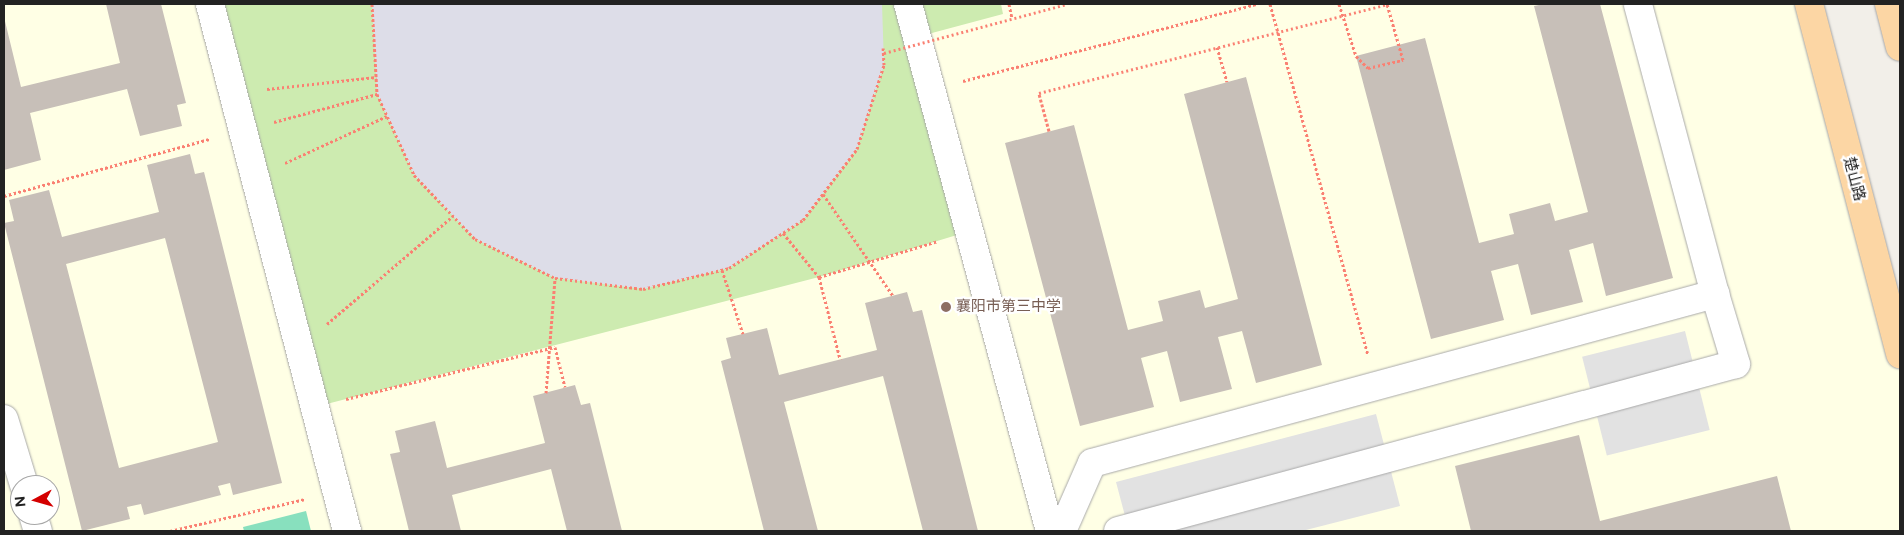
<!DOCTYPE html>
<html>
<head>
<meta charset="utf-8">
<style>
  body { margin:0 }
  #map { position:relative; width:1904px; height:535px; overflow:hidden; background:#f2efe9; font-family:Figtree,"Noto Sans SC",sans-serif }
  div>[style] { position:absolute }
  .education>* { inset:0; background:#ffffe5 }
  .grass>* { inset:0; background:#cdebb0 }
  .pitch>* { inset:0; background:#88e0be }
  .parking>* { inset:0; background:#e2e2e2; transform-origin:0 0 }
  .plaza>* { inset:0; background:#dddde8 }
  .building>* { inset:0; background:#c7bfb8 }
  .path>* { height:3px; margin-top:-1.5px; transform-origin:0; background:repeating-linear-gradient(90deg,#fa8072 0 2.5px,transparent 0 5px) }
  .roads { filter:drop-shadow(0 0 1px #a9a9a9) drop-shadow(0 0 1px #a9a9a9) }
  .minor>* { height:28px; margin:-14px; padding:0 14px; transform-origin:14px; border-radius:14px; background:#fff }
  .major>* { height:28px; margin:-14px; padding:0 14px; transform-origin:14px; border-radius:14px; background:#fcd6a4 }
  .path-bridge>* { height:3px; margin-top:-1.5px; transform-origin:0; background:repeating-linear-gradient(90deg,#fa8072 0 2.5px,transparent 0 5px) }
  .dots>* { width:14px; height:14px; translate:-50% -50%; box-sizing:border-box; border:2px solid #fff; border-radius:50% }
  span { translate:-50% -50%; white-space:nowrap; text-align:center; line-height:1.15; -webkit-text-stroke:4.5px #fff; paint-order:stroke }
  .street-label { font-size:15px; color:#222 }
  .education-label { font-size:15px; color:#785e54 }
  .left { translate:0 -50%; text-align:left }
  .frame { position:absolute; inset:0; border:5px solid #222; pointer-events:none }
  .north { position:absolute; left:10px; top:475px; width:50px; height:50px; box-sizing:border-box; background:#fff; border:1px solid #a7a7a7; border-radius:50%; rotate:264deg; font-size:14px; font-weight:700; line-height:20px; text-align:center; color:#222 }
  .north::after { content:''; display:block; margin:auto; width:18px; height:22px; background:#d40000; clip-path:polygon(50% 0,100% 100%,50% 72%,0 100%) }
</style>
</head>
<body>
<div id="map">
  <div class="education">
    <div style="clip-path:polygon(evenodd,4px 4px,1810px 4px,1900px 354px,1900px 531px,4px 531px,4px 4px,20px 485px,50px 485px,50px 515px,20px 515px,20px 485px)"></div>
  </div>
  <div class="grass">
    <div style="clip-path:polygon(210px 4px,1001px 4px,1003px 14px,917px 37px,970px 231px,819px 277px,315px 407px)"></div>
  </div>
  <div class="pitch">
    <div style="clip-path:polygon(306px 511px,311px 531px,244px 531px,243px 527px)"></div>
  </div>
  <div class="parking">
    <div style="left:1685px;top:331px;width:102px;height:106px;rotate:76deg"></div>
    <div style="clip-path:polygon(1376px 414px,1400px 506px,1302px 531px,1129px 531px,1116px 482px)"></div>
  </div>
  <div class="plaza">
    <div style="clip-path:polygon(372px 4px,882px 4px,884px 65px,857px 149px,803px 220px,729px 268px,643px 289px,555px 278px,475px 239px,414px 175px,377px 94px)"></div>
  </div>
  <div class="building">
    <div style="clip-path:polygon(106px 4px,161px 4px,186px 103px,177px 105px,182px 126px,140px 136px,127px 89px,30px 113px,41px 160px,4px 170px,4px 17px,21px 87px,120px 63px)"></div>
    <div style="clip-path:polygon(1544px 4px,1600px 4px,1673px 278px,1606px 296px,1593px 243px,1569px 250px,1583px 302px,1531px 315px,1518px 264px,1491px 271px,1504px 320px,1431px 339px,1356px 56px,1425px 38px,1479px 243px,1514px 234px,1509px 214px,1550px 203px,1555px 221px,1588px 212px,1534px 6px)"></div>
    <div style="clip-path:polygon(1246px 77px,1322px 365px,1256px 383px,1242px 331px,1218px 337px,1232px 389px,1180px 402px,1167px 351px,1141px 358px,1154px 407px,1080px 426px,1005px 143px,1074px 125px,1128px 330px,1163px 321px,1158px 301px,1200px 290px,1205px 308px,1238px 299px,1184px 94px)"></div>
    <div style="clip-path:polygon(evenodd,190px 154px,195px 174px,204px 172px,282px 483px,233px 495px,230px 483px,218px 486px,221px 495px,144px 515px,141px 504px,127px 507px,130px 519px,82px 531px,4px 223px,14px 221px,9px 200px,49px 190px,62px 237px,159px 212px,147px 165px,190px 154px,165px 238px,218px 442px,119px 468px,66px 264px,165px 238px)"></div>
    <div style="clip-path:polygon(907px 292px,913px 312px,922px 310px,978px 531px,923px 531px,883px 376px,784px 402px,818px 531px,764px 531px,721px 361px,731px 358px,726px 338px,767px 328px,779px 375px,877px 350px,865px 303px)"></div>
    <div style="clip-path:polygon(575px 385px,581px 405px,590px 403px,622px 531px,567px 531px,551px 469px,452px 495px,461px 531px,409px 531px,390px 454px,400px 452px,395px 431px,435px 421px,447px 468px,545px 443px,533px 396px)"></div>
    <div style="clip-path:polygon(1579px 435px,1600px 521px,1777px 476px,1791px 531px,1471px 531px,1455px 466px)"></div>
  </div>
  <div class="path">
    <div style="left:372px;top:4px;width:90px;rotate:86.8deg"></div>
    <div style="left:377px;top:94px;width:89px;rotate:65.4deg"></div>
    <div style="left:414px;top:175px;width:88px;rotate:46.4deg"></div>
    <div style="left:475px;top:239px;width:89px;rotate:26deg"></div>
    <div style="left:555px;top:278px;width:89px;rotate:7.1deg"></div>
    <div style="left:643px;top:289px;width:89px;rotate:-13.7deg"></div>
    <div style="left:729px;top:268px;width:88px;rotate:-33deg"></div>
    <div style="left:803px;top:220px;width:89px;rotate:-52.7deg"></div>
    <div style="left:857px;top:149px;width:88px;rotate:-72.2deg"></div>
    <div style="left:884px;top:65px;width:17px;rotate:-93deg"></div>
    <div style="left:1009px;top:4px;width:14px;rotate:78deg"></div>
    <div style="left:1270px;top:4px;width:363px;rotate:74.4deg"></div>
    <div style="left:1339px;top:4px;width:55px;rotate:71.9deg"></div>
    <div style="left:1356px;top:56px;width:17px;rotate:45deg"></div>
    <div style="left:1368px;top:68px;width:36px;rotate:-13deg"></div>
    <div style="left:1403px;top:60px;width:58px;rotate:-105.9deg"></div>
    <div style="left:1217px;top:47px;width:36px;rotate:74deg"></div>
    <div style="left:963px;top:81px;width:303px;rotate:-14.7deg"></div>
    <div style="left:267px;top:89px;width:110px;rotate:-6.3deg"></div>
    <div style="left:274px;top:122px;width:107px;rotate:-15.2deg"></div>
    <div style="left:285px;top:163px;width:112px;rotate:-24.7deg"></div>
    <div style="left:4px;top:196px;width:214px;rotate:-15.5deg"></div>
    <div style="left:783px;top:233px;width:57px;rotate:50.7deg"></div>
    <div style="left:819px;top:277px;width:85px;rotate:75.6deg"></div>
    <div style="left:722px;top:270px;width:67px;rotate:71.8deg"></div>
    <div style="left:819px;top:277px;width:124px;rotate:-16.8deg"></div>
    <div style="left:327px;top:324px;width:166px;rotate:-40.6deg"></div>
    <div style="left:346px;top:399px;width:215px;rotate:-14deg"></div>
    <div style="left:555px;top:347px;width:41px;rotate:76deg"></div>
    <div style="left:170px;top:531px;width:139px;rotate:-13.3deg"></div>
  </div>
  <div class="roads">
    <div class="minor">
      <div style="left:210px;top:4px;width:545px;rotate:75.43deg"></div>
      <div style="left:908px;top:4px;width:546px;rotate:74.92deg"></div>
      <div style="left:4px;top:419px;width:69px;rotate:73.1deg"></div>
      <div style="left:33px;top:515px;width:17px;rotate:73deg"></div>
      <div style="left:1062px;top:531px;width:74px;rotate:-66.2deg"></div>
      <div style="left:1092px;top:463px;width:646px;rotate:-15.18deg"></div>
      <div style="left:1715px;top:294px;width:300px;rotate:-104.9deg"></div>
      <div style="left:1118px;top:531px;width:640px;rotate:-15.12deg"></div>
      <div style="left:1736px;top:364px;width:73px;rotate:-106.7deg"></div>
    </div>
    <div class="major">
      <div style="left:1809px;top:4px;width:362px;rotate:75.4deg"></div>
      <div style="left:1889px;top:4px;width:44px;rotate:75.7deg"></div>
    </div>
  </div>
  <div class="path-bridge">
    <div style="left:884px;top:53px;width:189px;rotate:-15deg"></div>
    <div style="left:1049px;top:131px;width:39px;rotate:-105deg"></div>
    <div style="left:1039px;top:93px;width:360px;rotate:-14.3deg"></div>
    <div style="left:823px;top:194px;width:124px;rotate:55.5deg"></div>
    <div style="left:546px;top:393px;width:115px;rotate:-85.5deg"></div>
  </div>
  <div class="dots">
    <div style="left:946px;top:307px;background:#8d6e63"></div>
  </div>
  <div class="street-label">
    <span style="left:1854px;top:179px;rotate:75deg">楚山路</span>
  </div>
  <div class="education-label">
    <span class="left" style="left:956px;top:307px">襄阳市第三中学</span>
  </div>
  <div class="frame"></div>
  <div class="north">N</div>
</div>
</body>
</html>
